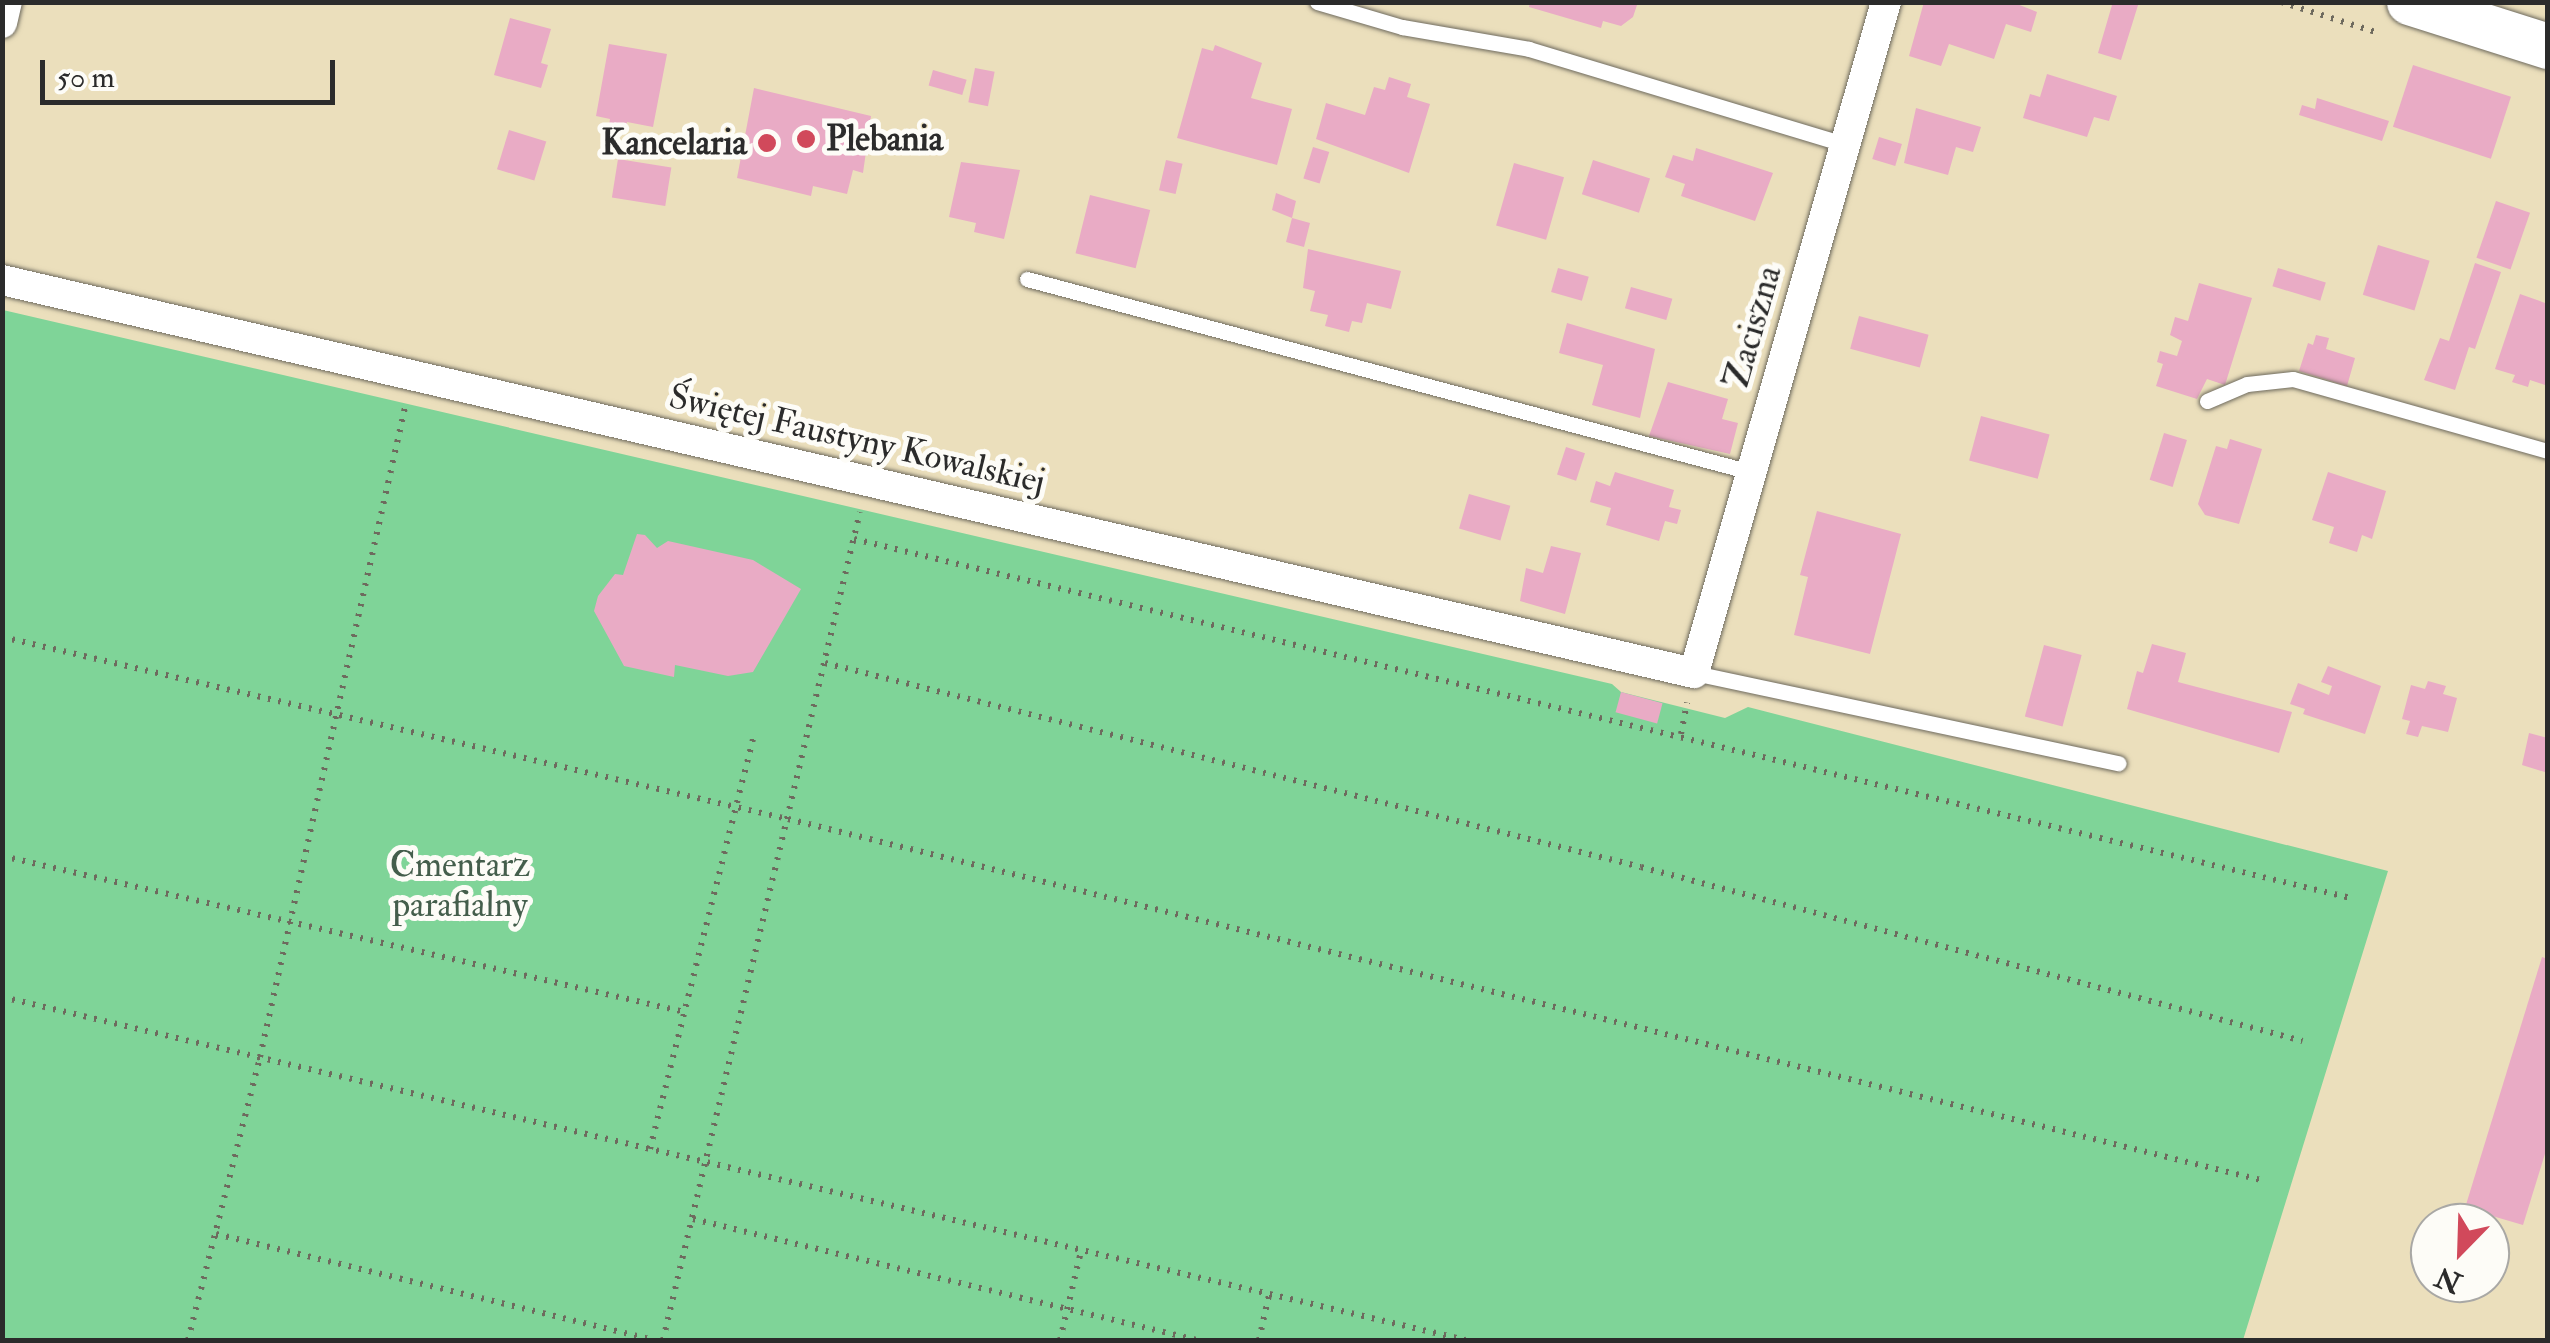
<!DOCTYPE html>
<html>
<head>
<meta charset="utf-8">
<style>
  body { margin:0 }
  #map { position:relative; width:2550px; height:1343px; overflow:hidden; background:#ebdfbc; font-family:"IM FELL Double Pica",serif }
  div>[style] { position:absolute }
  .green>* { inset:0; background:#7fd498 }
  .building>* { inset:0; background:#e9abc5; transform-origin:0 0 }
  .path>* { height:6px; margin-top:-3px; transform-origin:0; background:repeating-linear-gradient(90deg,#6e6a5e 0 2.5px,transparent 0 10.5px) }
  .roads { filter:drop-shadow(0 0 2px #6e6a5e) drop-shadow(0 0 2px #6e6a5e) }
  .service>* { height:15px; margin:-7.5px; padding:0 7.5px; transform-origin:7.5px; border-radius:7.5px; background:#fff }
  .minor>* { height:30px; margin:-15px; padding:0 15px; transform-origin:15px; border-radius:15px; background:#fff }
  .secondary>* { height:45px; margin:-22.5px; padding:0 22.5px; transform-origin:22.5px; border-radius:22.5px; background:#fff }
  .dots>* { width:28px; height:28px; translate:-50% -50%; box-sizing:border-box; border:5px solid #fdfcf7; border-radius:50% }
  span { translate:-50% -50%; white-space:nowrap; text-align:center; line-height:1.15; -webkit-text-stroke:10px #fdfcf7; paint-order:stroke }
  .poi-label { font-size:35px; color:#2b2b2b; font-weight:700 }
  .left { translate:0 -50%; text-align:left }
  .right { translate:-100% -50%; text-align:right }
  .street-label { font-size:35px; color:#2b2b2b }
  .park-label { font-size:35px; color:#445e4c }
  .frame { position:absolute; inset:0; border:5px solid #2b2b2b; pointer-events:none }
  .north { position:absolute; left:2410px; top:1203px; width:100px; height:100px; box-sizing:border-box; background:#fdfcf7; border:2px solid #a9a8a5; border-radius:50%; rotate:203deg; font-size:28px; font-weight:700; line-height:40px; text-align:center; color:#2b2b2b }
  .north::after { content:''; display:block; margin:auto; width:35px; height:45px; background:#d1495b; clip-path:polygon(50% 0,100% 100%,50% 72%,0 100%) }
  .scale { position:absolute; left:40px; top:60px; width:295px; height:45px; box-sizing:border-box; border:5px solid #2b2b2b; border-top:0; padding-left:12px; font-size:30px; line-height:35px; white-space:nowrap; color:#2b2b2b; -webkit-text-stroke:8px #fdfcf7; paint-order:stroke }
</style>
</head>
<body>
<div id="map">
  <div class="green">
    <div style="clip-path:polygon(3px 310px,1612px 684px,1621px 692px,1725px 718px,1748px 707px,2388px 871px,2243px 1340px,3px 1340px)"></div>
  </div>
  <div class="building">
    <div style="clip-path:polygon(1530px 2px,1638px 2px,1633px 17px,1621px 26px,1603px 21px,1601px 28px,1529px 7px)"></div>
    <div style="clip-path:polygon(1924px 2px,2012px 2px,2037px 12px,2031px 32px,2006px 24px,1994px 59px,1949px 44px,1941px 66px,1909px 56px)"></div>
    <div style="clip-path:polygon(2139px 2px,2121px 60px,2098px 53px,2112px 5px,2105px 2px)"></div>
    <div style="clip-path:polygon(510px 18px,551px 29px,541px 63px,548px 65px,541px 88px,494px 75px)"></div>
    <div style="clip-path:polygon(609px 44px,667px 54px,653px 127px,627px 122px,625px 134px,608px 131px,610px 119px,596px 116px)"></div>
    <div style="clip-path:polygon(1215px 45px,1262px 63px,1251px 98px,1292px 109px,1277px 165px,1177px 138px,1202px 48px,1213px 51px)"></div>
    <div style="left:2413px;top:65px;width:103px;height:65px;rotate:18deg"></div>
    <div style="left:975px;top:68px;width:20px;height:35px;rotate:11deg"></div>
    <div style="left:933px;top:70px;width:35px;height:16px;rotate:16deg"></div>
    <div style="clip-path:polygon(2047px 74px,2117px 96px,2109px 121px,2094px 117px,2087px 137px,2023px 118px,2030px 94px,2040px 97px)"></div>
    <div style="clip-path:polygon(1389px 77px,1411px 84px,1407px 97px,1430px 104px,1409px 173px,1316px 139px,1326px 103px,1365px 115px,1374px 87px,1385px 90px)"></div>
    <div style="clip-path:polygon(754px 88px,871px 116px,863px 173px,853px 170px,847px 194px,813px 186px,811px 196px,737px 178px)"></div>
    <div style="clip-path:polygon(2317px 98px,2389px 121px,2382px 141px,2299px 115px,2302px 105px,2315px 109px)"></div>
    <div style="clip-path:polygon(1916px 108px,1981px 127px,1973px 152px,1956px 147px,1948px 175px,1904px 163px)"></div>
    <div style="left:509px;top:130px;width:39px;height:41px;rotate:17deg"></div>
    <div style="left:1879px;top:137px;width:24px;height:23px;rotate:17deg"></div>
    <div style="left:1313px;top:147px;width:17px;height:33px;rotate:17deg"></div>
    <div style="clip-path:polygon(1696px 148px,1773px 173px,1755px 221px,1681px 196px,1685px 184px,1665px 177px,1673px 155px,1693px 161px)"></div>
    <div style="left:618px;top:159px;width:54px;height:39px;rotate:9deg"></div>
    <div style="left:1166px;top:160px;width:17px;height:31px;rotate:13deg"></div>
    <div style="left:1593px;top:160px;width:60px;height:36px;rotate:18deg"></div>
    <div style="clip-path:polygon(961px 162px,1020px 170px,1004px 239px,974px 232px,976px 223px,949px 217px)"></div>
    <div style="left:1514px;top:163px;width:52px;height:65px;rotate:16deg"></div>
    <div style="clip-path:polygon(1276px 193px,1296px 201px,1292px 218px,1310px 223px,1304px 247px,1286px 242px,1292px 218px,1272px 210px)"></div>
    <div style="left:1090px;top:195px;width:62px;height:60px;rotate:14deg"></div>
    <div style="left:2496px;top:201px;width:36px;height:60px;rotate:19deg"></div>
    <div style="left:2378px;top:245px;width:54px;height:52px;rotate:17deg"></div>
    <div style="clip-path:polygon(1308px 249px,1401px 271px,1391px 309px,1367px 303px,1362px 323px,1352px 321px,1349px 332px,1325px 326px,1328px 315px,1310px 311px,1315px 291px,1303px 288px)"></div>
    <div style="clip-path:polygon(2475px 263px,2501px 272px,2475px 349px,2469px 347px,2455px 390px,2424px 380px,2440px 338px,2449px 341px)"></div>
    <div style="left:1558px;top:268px;width:32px;height:25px;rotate:16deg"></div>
    <div style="left:2278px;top:268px;width:50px;height:19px;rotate:17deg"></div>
    <div style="clip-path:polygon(2199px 283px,2252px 298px,2225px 385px,2207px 379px,2197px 399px,2156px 386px,2163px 364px,2157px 362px,2160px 351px,2177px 356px,2182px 341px,2170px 335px,2175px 317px,2188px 321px)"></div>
    <div style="left:1631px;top:287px;width:43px;height:22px;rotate:16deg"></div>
    <div style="clip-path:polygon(2520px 294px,2548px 304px,2548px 386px,2530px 380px,2528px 387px,2512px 382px,2515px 375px,2495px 369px)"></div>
    <div style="left:1859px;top:316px;width:72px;height:34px;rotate:15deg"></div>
    <div style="clip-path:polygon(1567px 323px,1655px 349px,1640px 418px,1592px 405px,1603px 365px,1559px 353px)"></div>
    <div style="clip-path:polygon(2316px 335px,2329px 338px,2326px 349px,2355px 358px,2347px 386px,2299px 371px,2308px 343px,2313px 345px)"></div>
    <div style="clip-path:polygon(1668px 382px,1728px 399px,1722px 419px,1738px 423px,1730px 454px,1649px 436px)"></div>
    <div style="left:1981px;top:416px;width:71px;height:46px;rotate:15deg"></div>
    <div style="left:2164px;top:433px;width:24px;height:49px;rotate:17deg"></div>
    <div style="clip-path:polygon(2230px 439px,2262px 449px,2239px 524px,2205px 515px,2198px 504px,2216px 446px,2227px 449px)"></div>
    <div style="left:1566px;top:447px;width:20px;height:29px;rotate:18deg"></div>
    <div style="clip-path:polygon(1615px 472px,1674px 490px,1669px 507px,1681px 510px,1677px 524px,1665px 521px,1659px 541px,1606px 525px,1611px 508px,1590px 502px,1596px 481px,1610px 486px)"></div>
    <div style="clip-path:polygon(2328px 472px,2386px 491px,2372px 539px,2362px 535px,2357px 552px,2329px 543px,2334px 527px,2312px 520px)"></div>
    <div style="left:1469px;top:494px;width:43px;height:36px;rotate:16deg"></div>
    <div style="clip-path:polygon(1817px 511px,1901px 534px,1870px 654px,1794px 635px,1808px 577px,1800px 575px)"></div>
    <div style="clip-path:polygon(637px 534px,645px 535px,657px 548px,668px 541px,753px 560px,801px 589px,753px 672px,728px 676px,675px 665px,674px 677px,624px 666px,594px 611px,598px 596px,615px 574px,623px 575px)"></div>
    <div style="clip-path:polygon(1551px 546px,1581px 553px,1565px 614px,1520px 601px,1526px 568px,1543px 573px)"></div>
    <div style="clip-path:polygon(2152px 644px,2186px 653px,2178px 682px,2292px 712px,2279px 753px,2127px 709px,2137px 671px,2143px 673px)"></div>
    <div style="left:2044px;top:645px;width:39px;height:74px;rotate:15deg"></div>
    <div style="clip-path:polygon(2328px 666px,2381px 686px,2365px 734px,2303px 714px,2305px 709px,2290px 704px,2298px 683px,2329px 695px,2332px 686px,2321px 682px)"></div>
    <div style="clip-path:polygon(2428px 681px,2446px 686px,2443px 694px,2457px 698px,2448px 732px,2422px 726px,2418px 737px,2406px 734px,2410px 721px,2402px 719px,2411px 685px,2425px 689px)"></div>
    <div style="left:1621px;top:692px;width:43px;height:21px;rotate:15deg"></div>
    <div style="clip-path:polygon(2529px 733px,2548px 738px,2548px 773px,2522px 765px)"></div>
    <div style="clip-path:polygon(2542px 957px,2548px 959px,2548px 1144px,2523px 1225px,2465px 1208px)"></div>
  </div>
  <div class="path">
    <div style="left:2281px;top:2px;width:103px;rotate:17.6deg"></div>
    <div style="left:854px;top:539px;width:1539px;rotate:13.49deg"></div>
    <div style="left:2px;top:637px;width:807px;rotate:13.04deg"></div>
    <div style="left:788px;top:819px;width:1517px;rotate:13.77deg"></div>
    <div style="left:825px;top:663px;width:841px;rotate:14.04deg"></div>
    <div style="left:1641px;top:867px;width:684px;rotate:14.73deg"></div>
    <div style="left:1681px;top:734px;width:32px;rotate:-79deg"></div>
    <div style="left:2px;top:856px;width:701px;rotate:12.87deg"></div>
    <div style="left:2px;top:997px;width:1503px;rotate:13.19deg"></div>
    <div style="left:650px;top:1149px;width:427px;rotate:-75.9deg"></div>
    <div style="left:693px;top:1219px;width:518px;rotate:13.5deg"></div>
    <div style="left:216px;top:1234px;width:451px;rotate:13.6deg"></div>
    <div style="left:188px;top:1340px;width:292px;rotate:-75.7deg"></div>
    <div style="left:260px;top:1057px;width:666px;rotate:-77.42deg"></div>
    <div style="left:663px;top:1340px;width:851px;rotate:-76.62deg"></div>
    <div style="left:1060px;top:1340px;width:91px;rotate:-76.7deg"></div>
    <div style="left:1259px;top:1340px;width:46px;rotate:-77.5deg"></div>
  </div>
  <div class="roads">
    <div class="service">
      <div style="left:1317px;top:2px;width:89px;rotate:16.4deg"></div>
      <div style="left:1402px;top:27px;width:129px;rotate:9.8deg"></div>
      <div style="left:1529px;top:49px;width:329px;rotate:16.8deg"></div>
      <div style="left:1027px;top:279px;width:749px;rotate:14.93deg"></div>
      <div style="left:2207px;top:401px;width:43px;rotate:-23deg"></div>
      <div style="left:2247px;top:384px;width:46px;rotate:-6.2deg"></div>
      <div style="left:2293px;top:379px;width:265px;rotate:15.8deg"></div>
      <div style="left:1694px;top:673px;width:434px;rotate:12deg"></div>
    </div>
    <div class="minor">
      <div style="left:2px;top:23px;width:22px;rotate:-77deg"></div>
      <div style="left:2px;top:280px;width:1737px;rotate:13.08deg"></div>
      <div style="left:1694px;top:673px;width:698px;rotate:-74.03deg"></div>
    </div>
    <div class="secondary">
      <div style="left:2409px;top:2px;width:146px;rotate:17.6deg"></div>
    </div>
  </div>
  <div class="dots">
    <div style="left:806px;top:139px;background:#d1495b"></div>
    <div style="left:767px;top:143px;background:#d1495b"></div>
  </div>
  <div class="poi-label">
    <span class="left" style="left:826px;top:139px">Plebania</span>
    <span class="right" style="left:747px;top:143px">Kancelaria</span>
  </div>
  <div class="street-label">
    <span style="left:1753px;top:327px;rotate:-74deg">Zaciszna</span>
    <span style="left:857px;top:439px;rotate:13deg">Świętej Faustyny Kowalskiej</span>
  </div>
  <div class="park-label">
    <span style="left:460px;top:885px">Cmentarz<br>parafialny</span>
  </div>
  <div class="frame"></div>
  <div class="north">N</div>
  <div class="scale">50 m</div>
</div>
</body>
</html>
